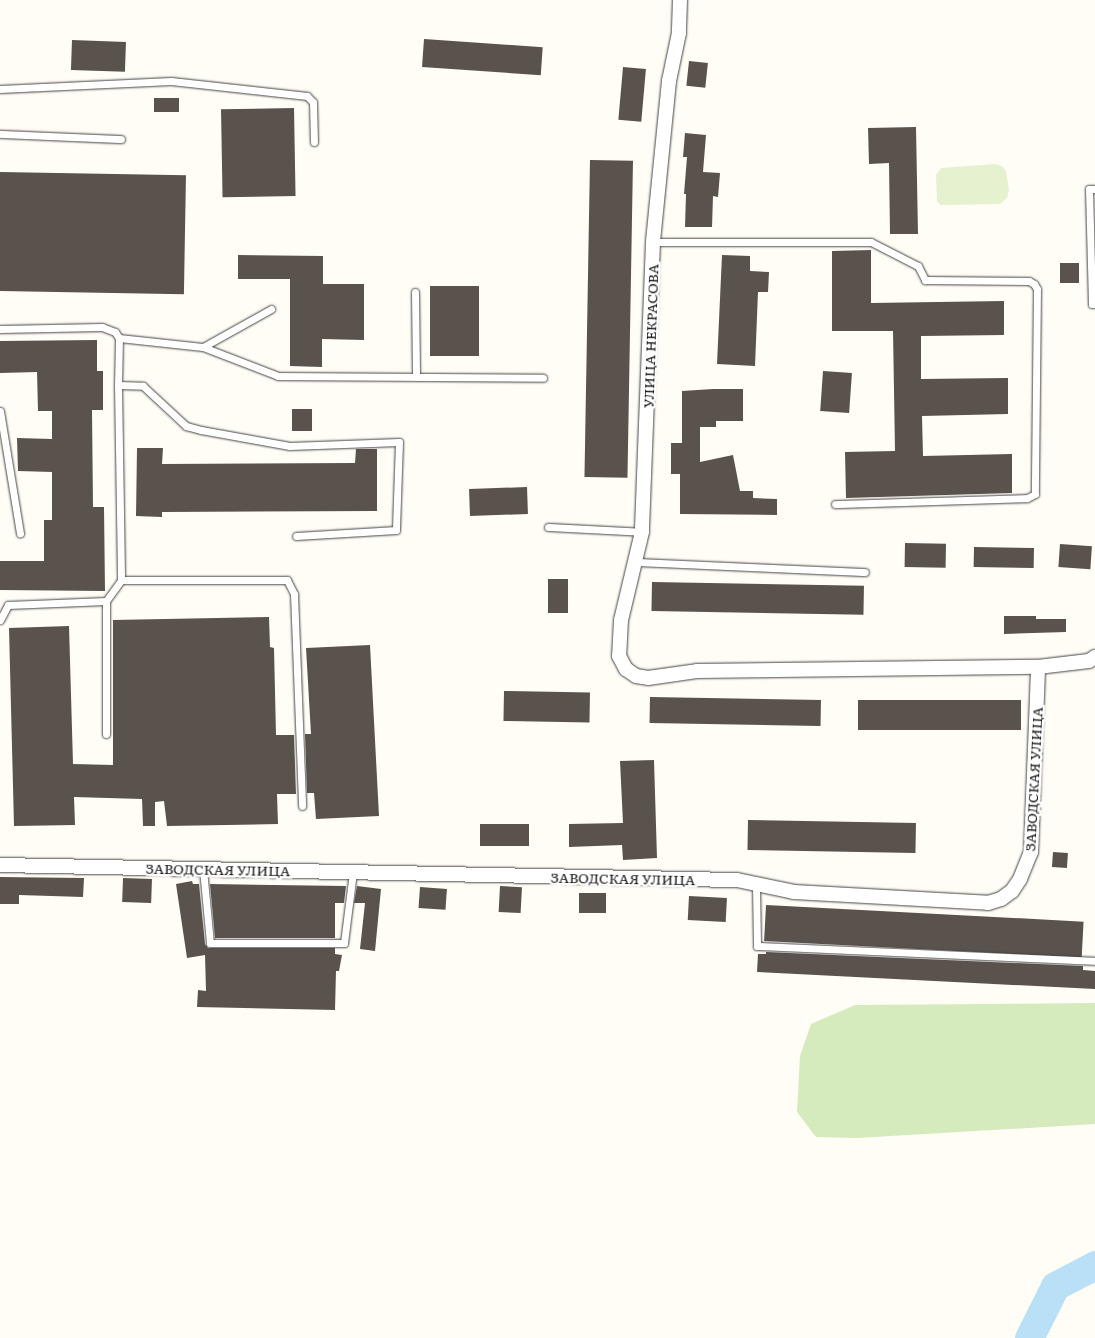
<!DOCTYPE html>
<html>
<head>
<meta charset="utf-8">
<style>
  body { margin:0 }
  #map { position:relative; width:1095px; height:1338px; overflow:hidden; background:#fffdf5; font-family:Literata,serif }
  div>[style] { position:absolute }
  .green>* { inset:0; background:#d5ebbd }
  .pitch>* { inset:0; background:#e6f2cf }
  .river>* { height:29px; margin:-14.5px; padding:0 14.5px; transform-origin:14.5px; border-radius:14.5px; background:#b9e0f7 }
  .building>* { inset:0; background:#5a524d; transform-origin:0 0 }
  .roads { filter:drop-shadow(0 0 1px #444) drop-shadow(0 0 1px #444) }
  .lane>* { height:7px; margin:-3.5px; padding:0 3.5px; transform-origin:3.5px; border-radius:3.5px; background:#fff }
  .street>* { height:14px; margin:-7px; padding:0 7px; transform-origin:7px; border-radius:7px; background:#fff }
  span { translate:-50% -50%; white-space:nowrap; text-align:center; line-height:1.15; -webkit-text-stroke:5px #fff; paint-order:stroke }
  .street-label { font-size:14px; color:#111 }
</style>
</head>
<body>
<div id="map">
  <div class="green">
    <div style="clip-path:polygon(1095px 1003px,1095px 1124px,857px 1138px,816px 1137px,797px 1112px,800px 1056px,811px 1024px,855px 1005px)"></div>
  </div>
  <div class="pitch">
    <div style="clip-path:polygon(995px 164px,1002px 166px,1006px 171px,1009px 190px,1007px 198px,1000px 204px,948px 205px,940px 205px,937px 201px,936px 175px,941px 168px)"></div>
  </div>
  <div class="river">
    <div style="left:1029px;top:1338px;width:58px;rotate:-63.4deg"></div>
    <div style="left:1055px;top:1286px;width:45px;rotate:-27.7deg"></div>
  </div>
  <div class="building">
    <div style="left:424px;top:39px;width:119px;height:28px;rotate:4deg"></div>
    <div style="left:72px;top:40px;width:54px;height:30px;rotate:2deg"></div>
    <div style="left:689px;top:61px;width:19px;height:25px;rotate:6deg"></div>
    <div style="left:623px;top:67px;width:23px;height:53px;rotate:5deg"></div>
    <div style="left:154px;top:98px;width:25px;height:14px"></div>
    <div style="left:294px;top:108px;width:88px;height:73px;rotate:89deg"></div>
    <div style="clip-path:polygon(916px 127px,918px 234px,890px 234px,889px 163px,869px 164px,868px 128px)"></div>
    <div style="clip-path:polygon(685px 133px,706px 135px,703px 172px,720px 173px,718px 197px,713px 196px,712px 227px,685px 227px,686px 194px,684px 194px,687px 157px,683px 157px)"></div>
    <div style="left:590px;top:160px;width:43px;height:317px;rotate:1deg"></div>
    <div style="left:0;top:172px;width:186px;height:119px;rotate:1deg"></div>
    <div style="clip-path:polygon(871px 250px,871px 303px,1004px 301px,1004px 335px,921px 336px,921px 379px,1008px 378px,1008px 414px,922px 416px,923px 456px,1012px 454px,1012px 493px,846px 498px,845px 452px,895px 451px,893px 331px,832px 331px,832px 251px)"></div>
    <div style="clip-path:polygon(238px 255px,323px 256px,323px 284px,364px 284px,364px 340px,322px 339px,322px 367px,290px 366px,290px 279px,238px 279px)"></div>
    <div style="clip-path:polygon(722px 255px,750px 256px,750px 271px,769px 272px,768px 292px,758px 292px,755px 366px,717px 364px)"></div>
    <div style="left:1079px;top:263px;width:20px;height:19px;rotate:90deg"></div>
    <div style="left:430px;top:286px;width:49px;height:70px"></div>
    <div style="clip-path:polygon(97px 340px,97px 371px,103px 371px,103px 410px,92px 410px,93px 507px,104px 507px,105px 591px,0 590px,0 561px,44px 561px,44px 520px,52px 520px,52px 472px,18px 471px,17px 438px,52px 439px,52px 411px,38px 411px,37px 372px,0 373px,0 341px)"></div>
    <div style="left:823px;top:371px;width:29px;height:40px;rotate:4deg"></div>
    <div style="clip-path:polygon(713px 389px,743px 389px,743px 421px,716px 421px,716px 427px,700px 427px,700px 462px,733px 455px,740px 491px,753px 491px,753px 498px,777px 499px,777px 515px,680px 514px,680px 474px,671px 474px,671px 443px,682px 443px,682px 391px)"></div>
    <div style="left:292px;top:409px;width:20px;height:22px"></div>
    <div style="clip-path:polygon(137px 448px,163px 448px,162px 464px,355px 463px,356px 449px,377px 449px,377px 511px,162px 512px,162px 517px,136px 516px)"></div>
    <div style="left:527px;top:487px;width:27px;height:58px;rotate:88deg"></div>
    <div style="left:905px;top:543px;width:41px;height:24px;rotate:1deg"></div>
    <div style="left:1060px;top:544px;width:32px;height:23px;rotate:4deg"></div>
    <div style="left:974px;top:547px;width:60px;height:20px;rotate:1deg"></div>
    <div style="left:548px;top:579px;width:20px;height:34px"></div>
    <div style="left:652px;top:582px;width:212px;height:29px;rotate:1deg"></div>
    <div style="clip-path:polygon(1004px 616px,1036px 616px,1036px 619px,1066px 619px,1066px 632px,1004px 634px)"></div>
    <div style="clip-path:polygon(269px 617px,270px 647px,274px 648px,276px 735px,294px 735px,296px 794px,277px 794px,278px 824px,167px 826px,164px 801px,155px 802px,155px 826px,143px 826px,142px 799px,74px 797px,75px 825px,14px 826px,9px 628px,69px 626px,73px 764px,113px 765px,113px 620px)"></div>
    <div style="clip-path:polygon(370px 645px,379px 816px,316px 819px,314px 793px,307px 793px,305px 734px,311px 734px,306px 648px)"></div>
    <div style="left:504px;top:691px;width:86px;height:30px;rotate:1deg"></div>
    <div style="left:650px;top:697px;width:171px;height:26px;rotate:1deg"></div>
    <div style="left:858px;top:700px;width:163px;height:30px"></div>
    <div style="clip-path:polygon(654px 760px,657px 858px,623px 860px,622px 845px,569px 847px,569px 824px,623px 823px,620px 761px)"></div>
    <div style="left:748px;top:820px;width:168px;height:30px;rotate:1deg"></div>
    <div style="left:480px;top:824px;width:49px;height:22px"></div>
    <div style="left:1053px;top:852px;width:15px;height:15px;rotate:4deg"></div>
    <div style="clip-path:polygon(0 877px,84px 878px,83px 897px,19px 895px,19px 904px,0 904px)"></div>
    <div style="left:123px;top:878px;width:29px;height:24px;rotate:2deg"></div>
    <div style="clip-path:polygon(192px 881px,193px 884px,199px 884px,205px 944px,208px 948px,335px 948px,335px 954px,342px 955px,339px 971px,336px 971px,335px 1010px,197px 1007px,198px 990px,206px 991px,205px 955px,187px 958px,176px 884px)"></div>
    <div style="clip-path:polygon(210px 884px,346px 886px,344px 903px,335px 903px,335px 938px,215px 938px)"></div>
    <div style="clip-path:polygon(357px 886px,381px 889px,375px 951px,360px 949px,365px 903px,354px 903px)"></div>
    <div style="left:500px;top:886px;width:22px;height:26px;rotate:3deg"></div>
    <div style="left:420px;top:887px;width:27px;height:21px;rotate:4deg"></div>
    <div style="left:579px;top:893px;width:27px;height:20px"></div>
    <div style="left:689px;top:896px;width:38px;height:24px;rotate:3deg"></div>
    <div style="left:766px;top:905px;width:318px;height:36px;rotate:3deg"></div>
    <div style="clip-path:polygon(766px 952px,1083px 966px,1083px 970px,1095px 971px,1095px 989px,757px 972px,758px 954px,766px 954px)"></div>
  </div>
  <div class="roads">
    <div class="lane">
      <div style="left:0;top:89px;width:171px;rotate:-2.7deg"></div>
      <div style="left:171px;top:81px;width:137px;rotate:6.3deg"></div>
      <div style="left:307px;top:96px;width:8px;rotate:45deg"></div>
      <div style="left:313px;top:102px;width:40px;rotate:88.6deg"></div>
      <div style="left:0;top:134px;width:121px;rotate:2.4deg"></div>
      <div style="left:1095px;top:189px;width:6px;rotate:180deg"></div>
      <div style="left:1089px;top:189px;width:115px;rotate:88.5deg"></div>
      <div style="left:1092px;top:304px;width:3px"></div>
      <div style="left:653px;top:242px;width:218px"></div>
      <div style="left:871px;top:242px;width:53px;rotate:27.1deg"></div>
      <div style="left:918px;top:266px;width:16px;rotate:63deg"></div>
      <div style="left:925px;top:280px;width:104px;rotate:0.6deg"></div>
      <div style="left:1029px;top:281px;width:6px;rotate:31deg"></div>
      <div style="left:1034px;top:284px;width:6px;rotate:59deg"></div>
      <div style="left:1037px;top:289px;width:205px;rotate:90.6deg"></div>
      <div style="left:1035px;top:494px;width:9px;rotate:153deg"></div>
      <div style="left:1027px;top:498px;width:192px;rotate:178.2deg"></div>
      <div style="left:415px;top:292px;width:85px;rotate:89.3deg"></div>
      <div style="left:0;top:329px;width:102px;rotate:-1.1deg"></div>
      <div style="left:102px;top:327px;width:14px;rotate:21deg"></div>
      <div style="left:115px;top:332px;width:7px;rotate:56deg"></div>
      <div style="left:119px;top:338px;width:84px;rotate:6.1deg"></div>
      <div style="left:203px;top:347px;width:80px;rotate:21.1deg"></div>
      <div style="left:278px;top:376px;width:265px;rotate:0.4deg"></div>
      <div style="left:119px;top:338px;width:47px;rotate:91.2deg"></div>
      <div style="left:118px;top:385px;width:195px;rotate:89.1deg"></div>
      <div style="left:121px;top:580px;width:166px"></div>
      <div style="left:287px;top:580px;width:16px;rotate:63deg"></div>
      <div style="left:294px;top:594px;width:212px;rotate:87.8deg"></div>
      <div style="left:203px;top:347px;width:78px;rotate:-29.2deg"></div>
      <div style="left:118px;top:385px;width:25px;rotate:2deg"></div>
      <div style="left:143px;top:386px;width:59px;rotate:42.9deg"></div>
      <div style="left:186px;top:426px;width:16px;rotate:15deg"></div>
      <div style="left:201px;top:430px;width:90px;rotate:10.2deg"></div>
      <div style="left:290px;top:446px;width:109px;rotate:-2.1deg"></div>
      <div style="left:399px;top:442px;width:88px;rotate:92deg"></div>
      <div style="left:396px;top:530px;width:100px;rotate:176.6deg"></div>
      <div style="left:0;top:411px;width:124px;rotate:80.7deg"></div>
      <div style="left:548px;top:527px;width:94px;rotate:3deg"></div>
      <div style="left:635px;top:562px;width:230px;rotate:2.5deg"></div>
      <div style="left:106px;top:601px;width:133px;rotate:90deg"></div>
      <div style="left:0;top:620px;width:17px;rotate:-62deg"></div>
      <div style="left:8px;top:605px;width:98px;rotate:-2.3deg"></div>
      <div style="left:106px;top:601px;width:26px;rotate:-54deg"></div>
      <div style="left:203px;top:869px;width:74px;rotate:84.6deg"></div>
      <div style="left:210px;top:943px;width:134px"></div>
      <div style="left:344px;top:943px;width:72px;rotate:-82.8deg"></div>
      <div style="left:756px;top:886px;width:60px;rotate:89deg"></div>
      <div style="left:757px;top:946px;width:338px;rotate:2.5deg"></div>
    </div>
    <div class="street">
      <div style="left:680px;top:0;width:33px;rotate:92deg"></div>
      <div style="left:679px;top:33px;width:49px;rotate:101.8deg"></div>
      <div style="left:669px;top:81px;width:162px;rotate:95.7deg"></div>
      <div style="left:653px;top:242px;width:290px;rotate:92.2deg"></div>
      <div style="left:642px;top:532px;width:90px;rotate:103.4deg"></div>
      <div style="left:621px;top:620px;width:36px;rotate:93deg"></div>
      <div style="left:619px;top:656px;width:15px;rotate:62deg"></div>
      <div style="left:626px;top:669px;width:12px;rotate:35deg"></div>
      <div style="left:636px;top:676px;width:12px;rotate:9deg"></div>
      <div style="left:648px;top:678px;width:49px;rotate:-8.1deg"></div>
      <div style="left:697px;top:671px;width:341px;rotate:-0.7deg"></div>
      <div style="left:0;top:865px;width:737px;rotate:1.17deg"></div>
      <div style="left:737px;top:880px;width:58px;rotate:11.9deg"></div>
      <div style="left:794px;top:892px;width:194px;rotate:3.2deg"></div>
      <div style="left:988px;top:903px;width:14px;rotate:-17deg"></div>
      <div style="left:1001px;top:899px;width:14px;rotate:-36deg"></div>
      <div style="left:1012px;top:891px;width:14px;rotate:-56deg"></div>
      <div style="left:1020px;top:879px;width:29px;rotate:-68deg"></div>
      <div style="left:1031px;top:852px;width:185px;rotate:-87.8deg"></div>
      <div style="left:1038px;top:667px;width:51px;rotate:-6.7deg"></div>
      <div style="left:1089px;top:661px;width:7px;rotate:-34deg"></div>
    </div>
  </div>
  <div class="street-label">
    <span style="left:650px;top:336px;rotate:-88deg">УЛИЦА НЕКРАСОВА</span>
    <span style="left:1033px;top:779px;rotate:-87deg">ЗАВОДСКАЯ УЛИЦА</span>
    <span style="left:218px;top:869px;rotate:1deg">ЗАВОДСКАЯ УЛИЦА</span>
    <span style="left:623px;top:878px;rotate:1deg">ЗАВОДСКАЯ УЛИЦА</span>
  </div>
</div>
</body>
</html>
